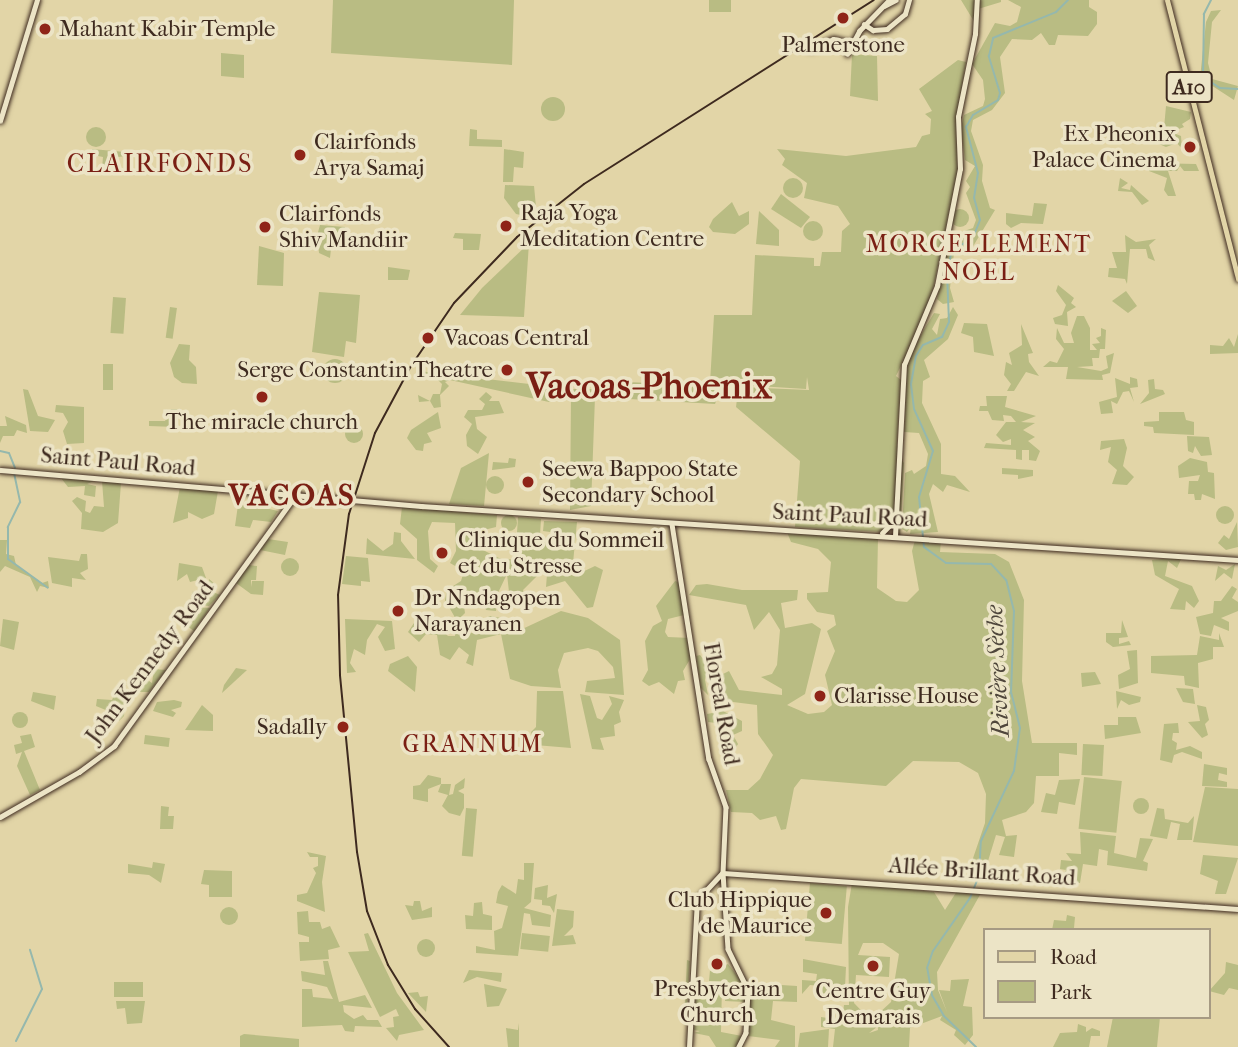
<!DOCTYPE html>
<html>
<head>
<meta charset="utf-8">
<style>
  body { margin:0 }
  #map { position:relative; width:1238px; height:1047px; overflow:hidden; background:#e2d5a7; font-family:"IM FELL French Canon",serif }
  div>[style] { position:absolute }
  .green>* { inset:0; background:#b9bc83; transform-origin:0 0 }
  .round { border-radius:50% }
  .stream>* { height:2px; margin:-1px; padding:0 1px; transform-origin:1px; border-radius:1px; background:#95b8ad }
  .roads { filter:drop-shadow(0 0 2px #3e2a1f) drop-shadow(0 0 2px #3e2a1f) }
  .secondary>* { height:4.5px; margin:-2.25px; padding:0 2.25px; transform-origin:2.25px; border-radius:2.25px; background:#ece4c6 }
  .primary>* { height:5px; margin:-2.5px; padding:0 2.5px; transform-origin:2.5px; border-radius:2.5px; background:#e2d5a7 }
  .tram>* { height:2px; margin:-1px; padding:0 1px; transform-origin:1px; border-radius:1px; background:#3e2a1f }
  .dots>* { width:19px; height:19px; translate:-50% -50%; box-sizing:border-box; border:4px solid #ece4c6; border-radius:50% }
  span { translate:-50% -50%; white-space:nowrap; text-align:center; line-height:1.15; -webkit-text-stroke:7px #ece4c6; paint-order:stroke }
  .shield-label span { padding:2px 5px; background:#ece4c6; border:2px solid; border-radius:5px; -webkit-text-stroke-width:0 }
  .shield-label { font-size:21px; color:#3e2a1f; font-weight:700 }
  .poi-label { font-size:23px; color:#3e2a1f }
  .left { translate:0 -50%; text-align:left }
  .right { translate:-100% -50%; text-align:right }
  .street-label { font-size:23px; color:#3e2a1f }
  .neighbourhood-label { font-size:24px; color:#7a1f14; letter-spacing:2px }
  .water-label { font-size:24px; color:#4f463b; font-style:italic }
  .quarter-label { font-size:26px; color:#7a1f14; letter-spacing:2px }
  .district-label { font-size:30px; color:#7a1f14; font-weight:700; letter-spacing:2px }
  .town-label { font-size:37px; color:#7a1f14; font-weight:700 }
  .legend { position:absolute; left:983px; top:928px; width:228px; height:91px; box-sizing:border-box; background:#ece4c6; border:2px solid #a69a83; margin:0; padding:9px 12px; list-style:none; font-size:21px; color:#3e2a1f }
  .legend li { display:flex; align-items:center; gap:14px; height:35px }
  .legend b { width:35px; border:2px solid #a69a83 }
</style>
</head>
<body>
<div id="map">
  <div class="green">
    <div style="clip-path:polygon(333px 0,514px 0,512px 65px,331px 53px)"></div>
    <div style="left:709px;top:0;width:22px;height:12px"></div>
    <div style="clip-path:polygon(961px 0,1001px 0,1001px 2px,978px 9px,978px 28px)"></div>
    <div style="clip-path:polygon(1008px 0,1089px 0,1089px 7px,1097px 12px,1097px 24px,1088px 36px,1058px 35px,1055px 45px,1049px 45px,1041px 33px,1032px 40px,1012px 39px,1000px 57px,1005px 93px,992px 110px,973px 120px,971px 131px,983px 165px,982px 181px,990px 208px,995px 210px,972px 248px,954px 253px,950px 288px,954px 302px,943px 304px,937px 299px,945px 253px,953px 246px,955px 234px,973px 228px,976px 220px,966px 193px,970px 187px,966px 181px,975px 166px,965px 160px,961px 128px,964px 115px,983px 106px,985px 99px,983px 80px,972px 64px,995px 23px,1010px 26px,1017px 22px,1021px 7px)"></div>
    <div style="clip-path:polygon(1221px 10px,1212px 22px,1208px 63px,1212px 79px,1238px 86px,1234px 100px,1200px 78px,1206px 22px,1211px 11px)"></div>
    <div style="clip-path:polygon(221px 53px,244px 55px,244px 78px,221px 76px)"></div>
    <div style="clip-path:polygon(852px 54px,877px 56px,878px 101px,850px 96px)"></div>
    <div style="clip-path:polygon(958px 60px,966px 62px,956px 125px,958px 169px,929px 309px,896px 376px,901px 380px,897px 445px,901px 452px,892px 524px,883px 532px,795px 527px,800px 461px,736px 407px,737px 399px,755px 397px,719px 394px,715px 404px,595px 397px,591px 506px,570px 510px,571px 395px,549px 402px,450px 380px,445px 382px,449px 386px,440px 395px,441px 407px,434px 408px,430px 401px,419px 402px,418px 395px,430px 401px,433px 394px,440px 394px,442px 384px,435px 377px,417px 377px,419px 371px,572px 389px,603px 389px,604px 381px,809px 390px,807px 377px,806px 389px,710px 383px,714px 315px,752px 315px,755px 255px,814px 258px,814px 266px,820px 266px,822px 252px,841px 252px,842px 231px,850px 224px,838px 206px,804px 198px,807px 183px,782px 165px,785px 159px,777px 149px,846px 156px,916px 147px,922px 136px,930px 134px,931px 119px,925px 114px,932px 111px,919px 89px)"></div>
    <div class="round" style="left:541px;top:97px;width:24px;height:24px"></div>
    <div style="clip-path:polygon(1166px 106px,1191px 112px,1190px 119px,1182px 124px,1184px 127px,1171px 132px,1181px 136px,1182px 149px,1177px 143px,1166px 147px,1145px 138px,1152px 132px,1150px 129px,1164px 128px)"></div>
    <div class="round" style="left:86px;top:127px;width:20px;height:20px"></div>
    <div style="clip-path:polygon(470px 129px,477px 130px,477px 139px,502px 140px,502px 147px,469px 146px)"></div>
    <div style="clip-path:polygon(92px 149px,125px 152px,125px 156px,112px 158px,111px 169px,102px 168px,103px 157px,93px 155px)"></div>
    <div style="clip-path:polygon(504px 149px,524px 152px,523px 168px,514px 167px,513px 182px,503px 182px)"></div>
    <div style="clip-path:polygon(1150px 163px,1196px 164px,1199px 171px,1184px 171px,1180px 166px,1177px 171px,1168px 171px,1176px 196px,1168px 196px,1164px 190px,1167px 178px,1149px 171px)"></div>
    <div class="round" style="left:783px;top:178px;width:20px;height:20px"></div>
    <div style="clip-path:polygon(1120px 178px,1128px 183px,1121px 188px,1130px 190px,1131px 185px,1149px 201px,1142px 205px,1132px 192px,1118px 191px)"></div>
    <div style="clip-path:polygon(505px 185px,534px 186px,536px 207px,526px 216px,516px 214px,504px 198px)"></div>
    <div style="clip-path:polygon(781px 194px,810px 217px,801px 228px,771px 209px)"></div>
    <div style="clip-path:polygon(732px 202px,739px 216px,749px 211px,749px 224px,735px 234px,713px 232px,709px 227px,713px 219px)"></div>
    <div style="clip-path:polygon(1034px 203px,1047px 204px,1043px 224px,1021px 223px,1011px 228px,1006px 224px,1006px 213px,1032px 216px)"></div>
    <div class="round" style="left:951px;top:209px;width:18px;height:18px"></div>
    <div style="clip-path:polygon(759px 211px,779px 230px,779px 246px,756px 244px)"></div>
    <div class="round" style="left:803px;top:221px;width:20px;height:20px"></div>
    <div style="clip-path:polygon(320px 225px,345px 227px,344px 234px,332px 240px,330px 258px,319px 253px,318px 242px,303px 241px,304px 235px,317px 236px)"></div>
    <div style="clip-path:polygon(455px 233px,481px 234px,479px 250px,463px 250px,463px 239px,453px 238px)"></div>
    <div style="clip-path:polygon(1125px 235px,1136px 242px,1156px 239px,1149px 245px,1155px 261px,1148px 258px,1146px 249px,1130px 249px,1127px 284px,1125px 279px,1108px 277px,1109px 268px,1117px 268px,1112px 252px,1126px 252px)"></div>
    <div style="clip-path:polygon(529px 243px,524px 317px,460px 315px,482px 288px)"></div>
    <div style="clip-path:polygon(259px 246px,284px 253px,283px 286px,257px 285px)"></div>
    <div style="clip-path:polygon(388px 267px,410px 270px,408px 280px,388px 280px)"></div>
    <div style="clip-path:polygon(1058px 285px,1074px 298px,1071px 303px,1076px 307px,1067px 312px,1068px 326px,1055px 324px,1053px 318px,1062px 315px,1066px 305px,1056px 291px)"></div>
    <div style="clip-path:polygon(1126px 291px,1137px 306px,1128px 313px,1112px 301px)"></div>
    <div style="clip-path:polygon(319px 292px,360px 295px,356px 343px,346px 341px,344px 357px,312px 352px)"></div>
    <div style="left:113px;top:297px;width:13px;height:36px;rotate:4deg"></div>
    <div style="left:170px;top:307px;width:7px;height:31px;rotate:8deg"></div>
    <div style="clip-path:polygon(953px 307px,958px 315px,948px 339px,924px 360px,930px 377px,923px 381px,922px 403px,941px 444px,941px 467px,960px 465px,941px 467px,941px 474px,955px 476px,970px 492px,947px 485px,943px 492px,933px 484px,929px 494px,938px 532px,910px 534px,911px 527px,907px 532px,902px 529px,905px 473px,912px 470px,914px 474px,926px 466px,928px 454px,919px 433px,904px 432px,907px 370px,910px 353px,934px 313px,940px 314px,932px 329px,937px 335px,940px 319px,947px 318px)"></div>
    <div style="clip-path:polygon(1077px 316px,1084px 316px,1090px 328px,1090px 350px,1097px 350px,1092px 344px,1100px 343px,1096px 338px,1101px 336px,1101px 328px,1106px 330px,1105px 349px,1100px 349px,1099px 358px,1092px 358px,1093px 366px,1077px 367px,1101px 371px,1108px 368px,1106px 356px,1114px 353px,1110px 373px,1102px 375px,1103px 380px,1066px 379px,1068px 367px,1043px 367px,1050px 361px,1057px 363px,1064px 349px,1056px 339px,1057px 328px,1064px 343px,1074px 343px,1071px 333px)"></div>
    <div style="clip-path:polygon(964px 323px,987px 324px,994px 356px,974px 352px,973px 337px,961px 333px)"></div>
    <div style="clip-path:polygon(1021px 324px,1033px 353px,1028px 354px,1029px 362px,1039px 376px,1026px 372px,1014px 391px,1007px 391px,1011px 384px,1004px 375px,1006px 362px,1012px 365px,1009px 353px,1022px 345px)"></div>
    <div style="clip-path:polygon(1238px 334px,1238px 353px,1210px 354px,1210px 345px,1223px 346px,1229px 338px,1234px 347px)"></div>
    <div style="clip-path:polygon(179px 344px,190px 345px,189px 360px,196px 367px,197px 384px,182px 383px,174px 377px,170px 363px)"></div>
    <div class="round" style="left:323px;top:359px;width:24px;height:24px"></div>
    <div style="left:103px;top:364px;width:10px;height:26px"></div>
    <div style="clip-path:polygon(1130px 377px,1137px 379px,1138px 387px,1130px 388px,1134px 402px,1129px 391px,1123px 392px,1117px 404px,1111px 401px,1113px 413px,1101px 414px,1099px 402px,1117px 397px,1115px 378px,1130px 384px)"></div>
    <div style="clip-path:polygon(1154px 379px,1155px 389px,1163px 390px,1165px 394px,1140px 404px,1149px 393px,1148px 380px)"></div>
    <div style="clip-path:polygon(23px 389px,28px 390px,38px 416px,55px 420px,48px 432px,30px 431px)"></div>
    <div style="clip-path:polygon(486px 392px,492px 397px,489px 401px,499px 401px,504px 413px,475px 417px,477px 429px,487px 437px,478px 454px,467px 446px,466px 435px,472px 424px,464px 417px,468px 410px,482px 410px,485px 404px,479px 399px)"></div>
    <div style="clip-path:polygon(986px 396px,1007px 396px,1005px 407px,1036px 416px,1021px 422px,1035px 423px,1023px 430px,1035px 437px,1028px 441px,1040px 451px,1036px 461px,1029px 460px,1029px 450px,1022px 450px,1022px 460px,1016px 459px,1016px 450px,984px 448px,986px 443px,1011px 445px,1011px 439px,1003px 442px,996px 435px,1006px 422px,1016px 422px,1011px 416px,1003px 415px,1004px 421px,992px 420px,988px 411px,979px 411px,980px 406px,987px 406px)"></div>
    <div style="clip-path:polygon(56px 405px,84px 407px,84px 443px,67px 444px,63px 431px,68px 422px,63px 413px,55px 412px)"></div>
    <div style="clip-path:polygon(171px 409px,177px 409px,176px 427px,149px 426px,149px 421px,165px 421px)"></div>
    <div style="clip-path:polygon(438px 412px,441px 428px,427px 433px,432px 442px,424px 444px,423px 451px,416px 450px,407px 438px,411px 430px)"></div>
    <div style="clip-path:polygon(1159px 412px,1184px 412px,1186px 420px,1194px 422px,1194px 435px,1154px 433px,1153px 427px,1144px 426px,1144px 422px,1159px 421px)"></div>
    <div style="clip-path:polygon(5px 416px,26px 425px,27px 433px,17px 430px,14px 436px,3px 436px,0 443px,0 426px,7px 426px)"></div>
    <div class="round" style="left:345px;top:425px;width:18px;height:18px"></div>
    <div style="clip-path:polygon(1187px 436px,1209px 437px,1212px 455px,1201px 456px,1195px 446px,1193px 453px,1188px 451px)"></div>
    <div style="clip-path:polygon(1124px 439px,1127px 448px,1123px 466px,1134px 477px,1127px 485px,1112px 484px,1117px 470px,1108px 462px,1111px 447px,1100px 450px,1101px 441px)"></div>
    <div style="clip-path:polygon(489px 453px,484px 506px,449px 504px,461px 468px)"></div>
    <div style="clip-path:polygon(509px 458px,516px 459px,515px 467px,492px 470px,493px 462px,508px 463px)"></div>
    <div style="clip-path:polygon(1190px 458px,1207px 462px,1208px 472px,1214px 473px,1215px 499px,1202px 494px,1201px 500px,1195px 500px,1194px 494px,1188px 494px,1189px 481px,1198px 481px,1200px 475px,1179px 478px,1178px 466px)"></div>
    <div style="clip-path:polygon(902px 460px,904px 463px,900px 535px,896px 535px)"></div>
    <div style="clip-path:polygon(1002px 468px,1033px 470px,1033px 476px,1018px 479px,1018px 475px,1002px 474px)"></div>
    <div class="round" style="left:486px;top:476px;width:18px;height:18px"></div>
    <div style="clip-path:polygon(61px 478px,96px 480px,87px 484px,96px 486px,95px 497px,84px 495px,85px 486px,68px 487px)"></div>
    <div style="clip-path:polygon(102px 481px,121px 483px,118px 523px,103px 532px,81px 529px,82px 513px,72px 501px,77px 497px,86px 501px,85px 511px,90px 513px,94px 506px,104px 507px)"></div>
    <div style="clip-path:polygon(180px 487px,218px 491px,214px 514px,202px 519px,188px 512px,188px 518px,173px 523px)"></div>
    <div style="clip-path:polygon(238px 505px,257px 506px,278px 511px,271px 522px,253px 520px,250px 528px,235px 526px)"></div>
    <div class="round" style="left:1216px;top:506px;width:18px;height:18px"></div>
    <div style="clip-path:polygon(402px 507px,497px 515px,496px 527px,480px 531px,475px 540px,481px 549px,501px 559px,520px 560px,519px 549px,533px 550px,516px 548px,518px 517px,541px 519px,539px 551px,547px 538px,557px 538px,557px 533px,543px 531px,544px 521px,577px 522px,573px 563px,565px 562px,564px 568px,527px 563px,538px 575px,523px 590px,528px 605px,518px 604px,509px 592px,507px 574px,497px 595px,496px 611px,486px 610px,483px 601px,474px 595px,463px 599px,465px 613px,457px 621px,445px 600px,447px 590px,461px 581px,464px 571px,450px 563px,456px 551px,455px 523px,432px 522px,428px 531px,430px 559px,438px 566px,434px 573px,417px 560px,417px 539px,400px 524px)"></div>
    <div class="round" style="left:501px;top:515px;width:16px;height:16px"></div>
    <div style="clip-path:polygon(1237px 522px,1238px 547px,1226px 550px,1218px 543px,1224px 535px,1229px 539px)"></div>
    <div style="clip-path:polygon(394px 532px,401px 533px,401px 541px,415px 559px,366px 554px,367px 538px,383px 551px,393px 544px)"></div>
    <div style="clip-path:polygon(787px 532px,878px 538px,877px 588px,896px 601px,907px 602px,919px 590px,912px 551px,915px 540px,941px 541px,940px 552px,995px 554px,1009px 562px,1024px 600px,1022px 681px,1032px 743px,1077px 743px,1077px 755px,1059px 753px,1059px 776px,1036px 776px,1034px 803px,1026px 812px,1002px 820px,1006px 836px,1017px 835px,1014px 857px,999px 855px,1005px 837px,996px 835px,984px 874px,969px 870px,985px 823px,986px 794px,978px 773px,959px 762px,913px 761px,886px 786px,801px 779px,794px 788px,786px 829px,781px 830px,776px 816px,760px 820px,752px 813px,731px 812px,726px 790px,748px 790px,760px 779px,773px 755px,758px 734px,757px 705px,725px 701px,721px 675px,729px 671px,739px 690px,782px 695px,782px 689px,761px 677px,772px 674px,777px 665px,780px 630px,769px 612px,754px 630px,746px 605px,689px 595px,696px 585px,707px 584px,742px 590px,798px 590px,797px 600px,781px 603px,785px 628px,812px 623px,821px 629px,805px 694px,787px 705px,808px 714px,824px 712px,832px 705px,825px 675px,835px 651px,827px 631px,836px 625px,834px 615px,817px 612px,807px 599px,807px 593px,828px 592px,831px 562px,818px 549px,791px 542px)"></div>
    <div style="clip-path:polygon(268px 539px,288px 542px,285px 555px,260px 550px)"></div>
    <div style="clip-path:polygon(0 540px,7px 540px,6px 554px,14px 556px,16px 565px,42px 583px,48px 581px,49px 588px,40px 586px,37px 592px,30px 577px,5px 566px,0 572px)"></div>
    <div style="clip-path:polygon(81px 554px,87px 554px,88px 569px,80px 573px,86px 580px,72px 578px,72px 587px,52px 583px,48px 557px,79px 561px)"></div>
    <div style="clip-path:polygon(346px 556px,368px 558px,370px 582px,361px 581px,361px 586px,342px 584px)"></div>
    <div style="clip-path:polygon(1182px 557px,1177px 568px,1168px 561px,1165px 576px,1192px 586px,1199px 601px,1194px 608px,1186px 601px,1185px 610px,1170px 609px,1179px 589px,1155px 575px,1152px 560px)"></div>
    <div class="round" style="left:281px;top:558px;width:18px;height:18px"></div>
    <div style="clip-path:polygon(179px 563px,202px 567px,206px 578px,190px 582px,187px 574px,177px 581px)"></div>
    <div style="clip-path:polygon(1235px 564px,1232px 579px,1224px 573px,1215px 581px,1218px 566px,1226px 570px)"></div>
    <div style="clip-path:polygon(249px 565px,257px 566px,256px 580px,251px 580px,251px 587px,252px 581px,264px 581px,263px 595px,251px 594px,236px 583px)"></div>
    <div style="clip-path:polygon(595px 566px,603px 570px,593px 607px,587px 608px,565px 581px,546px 587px,547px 574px,578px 574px)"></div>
    <div style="clip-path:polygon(209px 579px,215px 584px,211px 591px,220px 595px,209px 606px,189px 604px,193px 591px,195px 597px,207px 598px)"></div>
    <div style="clip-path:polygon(675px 581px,681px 583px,688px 614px,668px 619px,665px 632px,668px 637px,691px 638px,692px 656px,683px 671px,685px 680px,678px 681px,674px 694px,659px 682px,649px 686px,642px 681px,648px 670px,645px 641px,653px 626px,662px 621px,656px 606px)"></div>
    <div style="clip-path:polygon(1232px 586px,1237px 589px,1232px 598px,1238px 602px,1238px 611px,1221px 618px,1229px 622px,1229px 631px,1214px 625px,1211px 636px,1200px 634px,1196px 617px,1213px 613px,1214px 601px,1221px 601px)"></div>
    <div style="clip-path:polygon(194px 607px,210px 608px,194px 631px,177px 619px,181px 612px,191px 615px)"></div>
    <div style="clip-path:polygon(561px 611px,588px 618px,620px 640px,624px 695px,585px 692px,587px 681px,615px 678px,613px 667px,598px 651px,588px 648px,564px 653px,558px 670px,561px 688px,531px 686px,510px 679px,501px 634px,477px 640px,473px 666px,466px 663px,469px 655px,459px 647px,450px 660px,440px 655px,437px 635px,426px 634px,419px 642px,408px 632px,414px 623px,434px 622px,448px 636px,455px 636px,455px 623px,463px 621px,472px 622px,471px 633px,484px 631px,486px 618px,490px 616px,501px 618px,502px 627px,518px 631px)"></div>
    <div style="clip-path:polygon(3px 619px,19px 622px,14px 650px,0 646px)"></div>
    <div style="clip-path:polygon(345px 619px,392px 621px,395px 649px,385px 651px,378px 637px,385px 627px,377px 624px,367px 640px,365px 655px,354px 649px,350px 663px,356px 672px,347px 673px)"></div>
    <div style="clip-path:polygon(1122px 620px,1128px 637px,1119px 638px,1119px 644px,1129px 641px,1131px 645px,1113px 647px,1106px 642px,1106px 633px,1121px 633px)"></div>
    <div style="clip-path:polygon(1219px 633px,1224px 647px,1213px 647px,1213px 659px,1198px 663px,1199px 688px,1185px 685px,1184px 676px,1151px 673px,1151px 656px,1197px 655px,1200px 636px,1219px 640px)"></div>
    <div style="clip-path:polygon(1137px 650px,1138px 683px,1119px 689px,1118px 675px,1130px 669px,1127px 651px)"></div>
    <div style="clip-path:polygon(700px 655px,709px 666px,705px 680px,708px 695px,701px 688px,696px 656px)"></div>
    <div style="clip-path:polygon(408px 656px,417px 667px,415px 692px,388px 671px,390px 664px)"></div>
    <div style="clip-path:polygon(236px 668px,247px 670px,222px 693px,224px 685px)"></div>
    <div style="clip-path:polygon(154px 669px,166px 670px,149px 692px,138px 692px,136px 684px,143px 677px,152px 683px)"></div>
    <div style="clip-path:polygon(1095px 672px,1101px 684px,1082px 687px,1081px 673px)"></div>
    <div style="clip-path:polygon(1176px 688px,1193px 689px,1195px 704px,1183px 702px)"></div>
    <div style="clip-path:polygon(537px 691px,563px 691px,571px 748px,535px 745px,531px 732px,536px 727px)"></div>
    <div style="clip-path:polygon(1116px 691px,1141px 697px,1140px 702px,1129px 705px,1121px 700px,1117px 709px)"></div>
    <div style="clip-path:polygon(33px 692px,56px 696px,54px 710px,31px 701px)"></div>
    <div style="clip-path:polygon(115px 693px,126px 697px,124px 716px,119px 721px,118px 708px,108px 711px,96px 706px,97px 699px,112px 700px)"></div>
    <div style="clip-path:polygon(580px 694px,590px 696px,597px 718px,602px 720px,612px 704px,609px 696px,624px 700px,619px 712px,621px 722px,614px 725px,615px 736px,600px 738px,604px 750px,592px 749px)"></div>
    <div style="clip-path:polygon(157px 702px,174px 700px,182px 702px,181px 707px,171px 710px,176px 713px,173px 717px,153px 711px)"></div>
    <div style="clip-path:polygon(202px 705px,213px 715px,213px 731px,185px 730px)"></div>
    <div style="clip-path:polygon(1197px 705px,1206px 707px,1209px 720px,1205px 724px,1208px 735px,1202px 738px,1188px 722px,1200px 721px)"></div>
    <div style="clip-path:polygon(723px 711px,742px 721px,742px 731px,733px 735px,738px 744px,735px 749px,724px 742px,724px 724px,708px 722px,707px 714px)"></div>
    <div class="round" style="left:12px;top:712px;width:16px;height:16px"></div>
    <div style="clip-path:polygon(1118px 717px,1136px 717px,1141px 733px,1105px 739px,1104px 725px,1118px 725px)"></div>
    <div style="clip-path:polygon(1178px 723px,1179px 733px,1173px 733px,1172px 740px,1177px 743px,1176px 750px,1190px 746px,1202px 752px,1202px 759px,1182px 752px,1174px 755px,1172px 763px,1160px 760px,1164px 724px)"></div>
    <div style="clip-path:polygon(31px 734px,35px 747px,24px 751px,40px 790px,30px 795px,17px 766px,22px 752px,16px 754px,14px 745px,22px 743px,20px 736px)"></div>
    <div style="left:145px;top:735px;width:25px;height:9px;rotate:7deg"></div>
    <div style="left:1083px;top:744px;width:21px;height:31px;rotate:3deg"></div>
    <div style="clip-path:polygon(1204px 764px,1227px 768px,1227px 775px,1219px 773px,1218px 780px,1227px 782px,1227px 787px,1202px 786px)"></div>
    <div style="clip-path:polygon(428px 775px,441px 778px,441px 784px,428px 789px,428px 802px,413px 799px,413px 786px,420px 785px)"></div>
    <div style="left:1084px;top:777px;width:38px;height:52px;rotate:6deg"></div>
    <div style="clip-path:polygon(465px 778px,464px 788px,458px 791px,464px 794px,464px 808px,460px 816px,449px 813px,442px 806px,448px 795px,438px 792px,441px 784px,451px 784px,449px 795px,453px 794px,455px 785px)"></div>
    <div style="clip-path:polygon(1080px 779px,1075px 805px,1059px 802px,1057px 814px,1041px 812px,1046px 793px,1055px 795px,1059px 780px)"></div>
    <div style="clip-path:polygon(1205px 787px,1238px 789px,1238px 846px,1193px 842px)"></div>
    <div class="round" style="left:1133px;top:798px;width:16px;height:16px"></div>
    <div style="clip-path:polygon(161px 806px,169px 807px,168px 816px,174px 816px,173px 829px,160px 829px)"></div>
    <div style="left:466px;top:808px;width:11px;height:48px;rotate:5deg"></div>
    <div style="clip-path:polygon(1157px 808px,1164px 809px,1165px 819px,1188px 823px,1194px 816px,1192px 840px,1177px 840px,1180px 824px,1171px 822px,1167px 839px,1150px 836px)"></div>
    <div style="clip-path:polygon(1080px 832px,1116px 836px,1114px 853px,1136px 858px,1140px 838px,1153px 839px,1143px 861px,1148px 863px,1147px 871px,1107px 865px,1108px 851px,1099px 849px,1097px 866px,1083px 864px,1080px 883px,1059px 881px,1066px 870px,1060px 869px,1061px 860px,1072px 861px,1066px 853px,1081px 854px)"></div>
    <div style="clip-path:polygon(307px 852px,326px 856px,322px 882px,325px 912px,297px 901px,297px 895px,307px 893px,316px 873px,313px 868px,318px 866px,318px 857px,310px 857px)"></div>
    <div style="clip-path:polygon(1203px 855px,1238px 858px,1226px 894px,1215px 894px,1218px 881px,1200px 874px)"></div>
    <div style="clip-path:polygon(153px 862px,165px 864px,161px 883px,149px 875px,128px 873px,128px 864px,152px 868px)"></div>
    <div style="clip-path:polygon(524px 863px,534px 863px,531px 902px,524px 908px,551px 915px,550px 927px,532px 925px,530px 914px,524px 913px,518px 956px,476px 953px,476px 946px,495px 950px,494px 931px,502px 928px,508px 906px,496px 903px,498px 892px,502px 885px,516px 894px,518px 879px,524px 880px)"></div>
    <div style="clip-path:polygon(204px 870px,232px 871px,232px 897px,209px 897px,209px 885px,201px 884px)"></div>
    <div style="left:810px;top:883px;width:37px;height:58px;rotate:5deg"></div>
    <div style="clip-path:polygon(evenodd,852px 883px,934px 892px,945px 910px,957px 891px,981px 893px,937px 972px,938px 990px,947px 1012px,939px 990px,950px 991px,951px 980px,969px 979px,963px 1006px,972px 1007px,973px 1035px,965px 1045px,954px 1035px,956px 1030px,940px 1020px,942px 1016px,910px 1028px,909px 1047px,833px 1047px,835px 1029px,821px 1027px,821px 1017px,842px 1020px,844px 1005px,849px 1005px,848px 907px,852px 883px,863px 943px,883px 943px,899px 954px,891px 1002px,877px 1015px,878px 1030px,869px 1033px,877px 1027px,854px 1003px,856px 975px,889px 977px,890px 957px,858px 955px,863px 943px)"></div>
    <div style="clip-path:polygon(548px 885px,547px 898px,557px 894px,554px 913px,550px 906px,542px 905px,542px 900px,534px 899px,535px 888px)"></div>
    <div style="clip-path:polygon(414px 901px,420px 901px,422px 911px,432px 907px,432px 917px,412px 920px,405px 905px,413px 906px)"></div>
    <div style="clip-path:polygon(482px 902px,483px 914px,492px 916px,492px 930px,466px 929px,465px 915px,473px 916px,474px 903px)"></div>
    <div class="round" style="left:220px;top:907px;width:18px;height:18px"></div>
    <div style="clip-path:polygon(557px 909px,574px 911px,573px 927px,564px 936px,573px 935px,576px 944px,552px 946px)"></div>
    <div style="clip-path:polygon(308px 911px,309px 922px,320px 922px,322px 929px,330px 926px,340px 947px,328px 950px,329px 959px,300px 961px,299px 942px,309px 942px,309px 937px,298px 934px,297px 912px)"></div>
    <div style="clip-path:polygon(1067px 915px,1075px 917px,1074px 928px,1081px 930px,1052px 930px,1054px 920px,1066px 921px)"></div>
    <div style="clip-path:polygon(368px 933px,397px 993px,424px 1030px,399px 1035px,397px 1041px,386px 1028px,394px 1027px,393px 1017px,399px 1016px,396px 1009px,380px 1017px,348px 952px,369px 951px,364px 934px)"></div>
    <div style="left:522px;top:933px;width:28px;height:16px;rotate:6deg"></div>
    <div class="round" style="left:417px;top:939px;width:18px;height:18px"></div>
    <div style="clip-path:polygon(803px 959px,846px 967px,845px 987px,830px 986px,828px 996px,819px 996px,820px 986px,810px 985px,802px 994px,802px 980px,816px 981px,817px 974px,803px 972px)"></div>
    <div style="clip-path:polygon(687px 960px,690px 961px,686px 1023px,684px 1023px)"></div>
    <div style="clip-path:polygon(323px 961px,328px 961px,339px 1002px,365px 995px,372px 1008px,343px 1005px,344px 1012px,354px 1019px,363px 1015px,367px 1020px,378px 1020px,382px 1027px,355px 1026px,354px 1032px,345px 1031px,342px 1025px,302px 1027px,302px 989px,312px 989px,313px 997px,333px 999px,327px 987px,302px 981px,301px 971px,325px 975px)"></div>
    <div style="clip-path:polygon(1226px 962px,1238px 965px,1238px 990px,1229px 988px,1224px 995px,1209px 991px,1225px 973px)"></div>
    <div style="clip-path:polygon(728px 964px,745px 986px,745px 1002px,725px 1001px,724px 982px,709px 981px,710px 970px)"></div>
    <div style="clip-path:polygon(469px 970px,502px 973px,501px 982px,477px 977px,463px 983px)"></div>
    <div style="left:114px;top:982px;width:29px;height:15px"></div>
    <div style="clip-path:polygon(696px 983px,722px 984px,721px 1032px,742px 1036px,737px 1047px,716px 1047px,709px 1036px,694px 1033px,700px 1031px,694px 1030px)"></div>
    <div style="clip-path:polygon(750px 983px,797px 986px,797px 1002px,773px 1001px,771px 1020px,795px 1026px,795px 1047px,775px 1047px,780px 1040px,748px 1036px)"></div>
    <div style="clip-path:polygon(484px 984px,507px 989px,499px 1006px,487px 1007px)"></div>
    <div style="clip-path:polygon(418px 992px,420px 997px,428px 996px,426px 1012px,408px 993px)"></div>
    <div style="clip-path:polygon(116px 1001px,145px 1001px,142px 1023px,127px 1024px,125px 1008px,117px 1009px)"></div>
    <div style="clip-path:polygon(1113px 1017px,1160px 1017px,1157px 1047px,1107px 1047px)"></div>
    <div style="clip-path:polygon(519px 1023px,519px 1047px,508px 1047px,506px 1028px,518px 1030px)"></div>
    <div style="clip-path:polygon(1078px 1024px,1086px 1027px,1086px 1032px,1092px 1028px,1100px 1031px,1100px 1036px,1091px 1036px,1089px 1047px,1053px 1047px,1060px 1033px,1077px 1032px)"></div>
    <div style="clip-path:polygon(829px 1029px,828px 1047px,798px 1047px,800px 1033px)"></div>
    <div style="clip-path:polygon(244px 1034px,299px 1039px,299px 1047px,240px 1047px,240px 1036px)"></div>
  </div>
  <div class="stream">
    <div style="left:1211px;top:0;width:16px;rotate:117deg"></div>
    <div style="left:1204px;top:14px;width:63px;rotate:90.9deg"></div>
    <div style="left:1203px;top:77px;width:20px;rotate:33deg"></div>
    <div style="left:1220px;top:88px;width:18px;rotate:3deg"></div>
    <div style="left:0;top:451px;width:9px;rotate:13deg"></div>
    <div style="left:9px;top:453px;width:16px;rotate:68deg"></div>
    <div style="left:14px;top:473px;width:30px;rotate:78deg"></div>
    <div style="left:20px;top:502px;width:28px;rotate:116deg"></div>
    <div style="left:8px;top:527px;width:32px;rotate:90deg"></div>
    <div style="left:8px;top:559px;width:49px;rotate:35.9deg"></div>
    <div style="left:16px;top:1041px;width:58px;rotate:-63.4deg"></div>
    <div style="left:42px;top:989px;width:41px;rotate:-107.1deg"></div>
    <div style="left:976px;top:1047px;width:45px;rotate:-135.9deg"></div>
    <div style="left:944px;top:1016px;width:24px;rotate:-120deg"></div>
    <div style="left:932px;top:995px;width:27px;rotate:-100deg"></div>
    <div style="left:927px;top:968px;width:18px;rotate:-71deg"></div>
    <div style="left:933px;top:951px;width:65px;rotate:-55.1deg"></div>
    <div style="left:970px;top:898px;width:24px;rotate:-68deg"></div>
    <div style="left:979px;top:876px;width:35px;rotate:-87deg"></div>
    <div style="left:981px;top:841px;width:77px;rotate:-64.8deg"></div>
    <div style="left:1014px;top:771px;width:43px;rotate:-82.1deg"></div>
    <div style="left:1020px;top:728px;width:36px;rotate:-104deg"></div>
    <div style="left:1011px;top:693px;width:82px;rotate:-87.9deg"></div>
    <div style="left:1014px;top:611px;width:32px;rotate:-104deg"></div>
    <div style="left:1006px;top:580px;width:22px;rotate:-133deg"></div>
    <div style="left:991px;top:564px;width:45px;rotate:-178.7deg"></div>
    <div style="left:946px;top:563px;width:27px;rotate:-144deg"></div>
    <div style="left:924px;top:547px;width:50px;rotate:-95.7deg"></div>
    <div style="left:919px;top:497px;width:48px;rotate:-73.1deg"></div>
    <div style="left:933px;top:451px;width:46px;rotate:-114.3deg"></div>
    <div style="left:914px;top:409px;width:25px;rotate:-97deg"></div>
    <div style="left:911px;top:384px;width:28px;rotate:-80deg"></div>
    <div style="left:916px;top:356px;width:13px;rotate:-58deg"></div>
    <div style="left:923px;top:345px;width:21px;rotate:-23deg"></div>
    <div style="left:942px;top:337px;width:17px;rotate:-65deg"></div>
    <div style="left:949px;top:322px;width:49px;rotate:-92.3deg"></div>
    <div style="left:947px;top:273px;width:19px;rotate:-78deg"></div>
    <div style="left:951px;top:254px;width:30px;rotate:-40deg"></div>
    <div style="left:974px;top:235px;width:16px;rotate:-68deg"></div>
    <div style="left:980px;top:220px;width:23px;rotate:-105deg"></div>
    <div style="left:974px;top:198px;width:25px;rotate:-81deg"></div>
    <div style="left:978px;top:173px;width:48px;rotate:-104.6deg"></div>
    <div style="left:966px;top:127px;width:14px;rotate:-60deg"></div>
    <div style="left:973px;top:115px;width:29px;rotate:-31deg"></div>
    <div style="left:998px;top:100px;width:7px;rotate:-74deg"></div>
    <div style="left:1000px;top:93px;width:39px;rotate:-107deg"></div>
    <div style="left:989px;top:56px;width:18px;rotate:-77deg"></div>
    <div style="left:993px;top:38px;width:68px;rotate:-22.4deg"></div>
    <div style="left:1056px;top:12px;width:17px;rotate:-45deg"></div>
  </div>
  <div class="roads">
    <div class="secondary">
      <div style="left:884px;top:6px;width:13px;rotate:-27deg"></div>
      <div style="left:864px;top:24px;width:11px;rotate:34deg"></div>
      <div style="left:873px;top:30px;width:14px;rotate:-4deg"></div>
      <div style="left:887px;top:29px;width:23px;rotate:-40deg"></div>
      <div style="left:905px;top:14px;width:15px;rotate:-74deg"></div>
      <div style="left:810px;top:49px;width:25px;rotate:-23deg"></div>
      <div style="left:833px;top:39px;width:18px;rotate:13deg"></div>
      <div style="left:847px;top:54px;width:26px;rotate:-62deg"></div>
      <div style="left:859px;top:31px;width:43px;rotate:-45.9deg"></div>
      <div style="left:0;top:121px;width:127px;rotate:-73deg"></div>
      <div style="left:0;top:470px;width:423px;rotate:4.9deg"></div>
      <div style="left:421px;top:506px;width:819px;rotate:3.78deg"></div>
      <div style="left:672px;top:524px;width:238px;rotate:81.1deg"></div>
      <div style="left:709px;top:759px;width:51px;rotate:70.5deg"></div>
      <div style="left:726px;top:807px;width:66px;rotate:92.6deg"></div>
      <div style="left:723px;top:873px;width:76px;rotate:86.2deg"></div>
      <div style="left:728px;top:949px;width:46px;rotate:64deg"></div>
      <div style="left:748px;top:990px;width:43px;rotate:92.7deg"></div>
      <div style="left:746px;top:1033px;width:16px;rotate:117deg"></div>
      <div style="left:882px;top:533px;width:17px;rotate:-45deg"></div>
      <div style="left:895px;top:536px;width:171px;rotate:-87deg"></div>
      <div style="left:904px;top:365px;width:86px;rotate:-67.3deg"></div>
      <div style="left:937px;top:286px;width:119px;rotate:-78.9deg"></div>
      <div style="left:960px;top:169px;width:52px;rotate:-92.2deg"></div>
      <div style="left:958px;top:117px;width:85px;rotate:-78.4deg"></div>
      <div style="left:975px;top:34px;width:34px;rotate:-87deg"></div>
      <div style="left:0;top:817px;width:91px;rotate:-29.7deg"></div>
      <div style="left:79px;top:772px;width:44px;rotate:-36.6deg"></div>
      <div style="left:114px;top:746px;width:312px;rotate:-54.1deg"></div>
      <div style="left:723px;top:873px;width:516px;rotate:4deg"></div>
      <div style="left:689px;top:1047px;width:147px;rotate:-86.9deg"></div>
      <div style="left:697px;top:900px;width:37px;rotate:-47deg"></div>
    </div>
    <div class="primary">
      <div style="left:1167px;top:0;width:288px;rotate:75.7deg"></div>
    </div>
  </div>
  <div class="tram">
    <div style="left:449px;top:1047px;width:51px;rotate:-131.8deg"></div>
    <div style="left:415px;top:1009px;width:52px;rotate:-121.5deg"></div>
    <div style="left:388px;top:965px;width:58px;rotate:-111.3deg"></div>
    <div style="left:367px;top:911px;width:60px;rotate:-99.6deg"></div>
    <div style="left:357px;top:852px;width:178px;rotate:-95.5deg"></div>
    <div style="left:340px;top:675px;width:80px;rotate:-91.4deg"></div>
    <div style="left:338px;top:595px;width:82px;rotate:-82.3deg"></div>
    <div style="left:349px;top:514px;width:85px;rotate:-72.2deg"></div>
    <div style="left:375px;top:433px;width:76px;rotate:-61.8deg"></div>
    <div style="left:411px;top:366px;width:76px;rotate:-55.7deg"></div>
    <div style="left:454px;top:303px;width:91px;rotate:-46.3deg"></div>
    <div style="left:517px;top:237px;width:85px;rotate:-38.3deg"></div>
    <div style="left:584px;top:184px;width:343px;rotate:-32.4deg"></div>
  </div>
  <div class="dots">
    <div style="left:843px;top:18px;background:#8f2418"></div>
    <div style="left:45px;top:29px;background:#8f2418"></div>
    <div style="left:1190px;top:147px;background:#8f2418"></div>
    <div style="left:300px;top:155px;background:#8f2418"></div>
    <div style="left:506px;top:226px;background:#8f2418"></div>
    <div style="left:265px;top:227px;background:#8f2418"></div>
    <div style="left:428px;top:338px;background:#8f2418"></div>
    <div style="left:507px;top:370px;background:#8f2418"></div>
    <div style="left:262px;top:397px;background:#8f2418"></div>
    <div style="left:528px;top:482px;background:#8f2418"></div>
    <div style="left:442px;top:553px;background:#8f2418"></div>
    <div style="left:398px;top:611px;background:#8f2418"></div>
    <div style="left:820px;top:696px;background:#8f2418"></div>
    <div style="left:343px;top:727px;background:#8f2418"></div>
    <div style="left:826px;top:913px;background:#8f2418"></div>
    <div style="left:717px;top:964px;background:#8f2418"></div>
    <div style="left:873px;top:966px;background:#8f2418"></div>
  </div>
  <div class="shield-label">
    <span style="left:1189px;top:87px">A10</span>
  </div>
  <div class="poi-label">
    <span class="left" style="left:59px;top:29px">Mahant Kabir Temple</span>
    <span style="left:843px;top:45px">Palmerstone</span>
    <span class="right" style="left:1176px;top:147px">Ex Pheonix<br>Palace Cinema</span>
    <span class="left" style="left:314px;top:155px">Clairfonds<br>Arya Samaj</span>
    <span class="left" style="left:520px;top:226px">Raja Yoga<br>Meditation Centre</span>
    <span class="left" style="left:279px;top:227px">Clairfonds<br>Shiv Mandiir</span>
    <span class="left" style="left:444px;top:338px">Vacoas Central</span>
    <span class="right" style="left:493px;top:370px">Serge Constantin Theatre</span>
    <span style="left:262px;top:422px">The miracle church</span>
    <span class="left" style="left:542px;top:482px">Seewa Bappoo State<br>Secondary School</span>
    <span class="left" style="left:458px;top:553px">Clinique du Sommeil<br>et du Stresse</span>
    <span class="left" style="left:414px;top:611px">Dr Nndagopen<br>Narayanen</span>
    <span class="left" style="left:834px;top:696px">Clarisse House</span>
    <span class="right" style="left:327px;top:727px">Sadally</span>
    <span class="right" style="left:812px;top:913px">Club Hippique<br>de Maurice</span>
    <span style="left:717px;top:1002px">Presbyterian<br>Church</span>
    <span style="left:873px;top:1004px">Centre Guy<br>Demarais</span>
  </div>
  <div class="street-label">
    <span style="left:118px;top:462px;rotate:5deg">Saint Paul Road</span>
    <span style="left:850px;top:516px;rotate:3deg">Saint Paul Road</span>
    <span style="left:150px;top:662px;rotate:-53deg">John Kennedy Road</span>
    <span style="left:721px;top:704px;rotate:80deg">Floreal Road</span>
    <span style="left:982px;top:872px;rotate:4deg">Allée Brillant Road</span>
  </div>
  <div class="neighbourhood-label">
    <span style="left:979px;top:259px">MORCELLEMENT<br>NOEL</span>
    <span style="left:473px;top:745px">GRANNUM</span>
  </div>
  <div class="water-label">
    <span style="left:998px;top:671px;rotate:-93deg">Rivière Sèche</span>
  </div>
  <div class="quarter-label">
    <span style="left:160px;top:164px">CLAIRFONDS</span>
  </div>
  <div class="district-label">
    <span style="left:292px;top:496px">VACOAS</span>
  </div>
  <div class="town-label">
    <span style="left:649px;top:386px">Vacoas-Phoenix</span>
  </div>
  <ul class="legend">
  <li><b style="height:9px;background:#e2d5a7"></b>Road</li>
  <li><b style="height:19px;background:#b9bc83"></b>Park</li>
  </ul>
</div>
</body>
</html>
